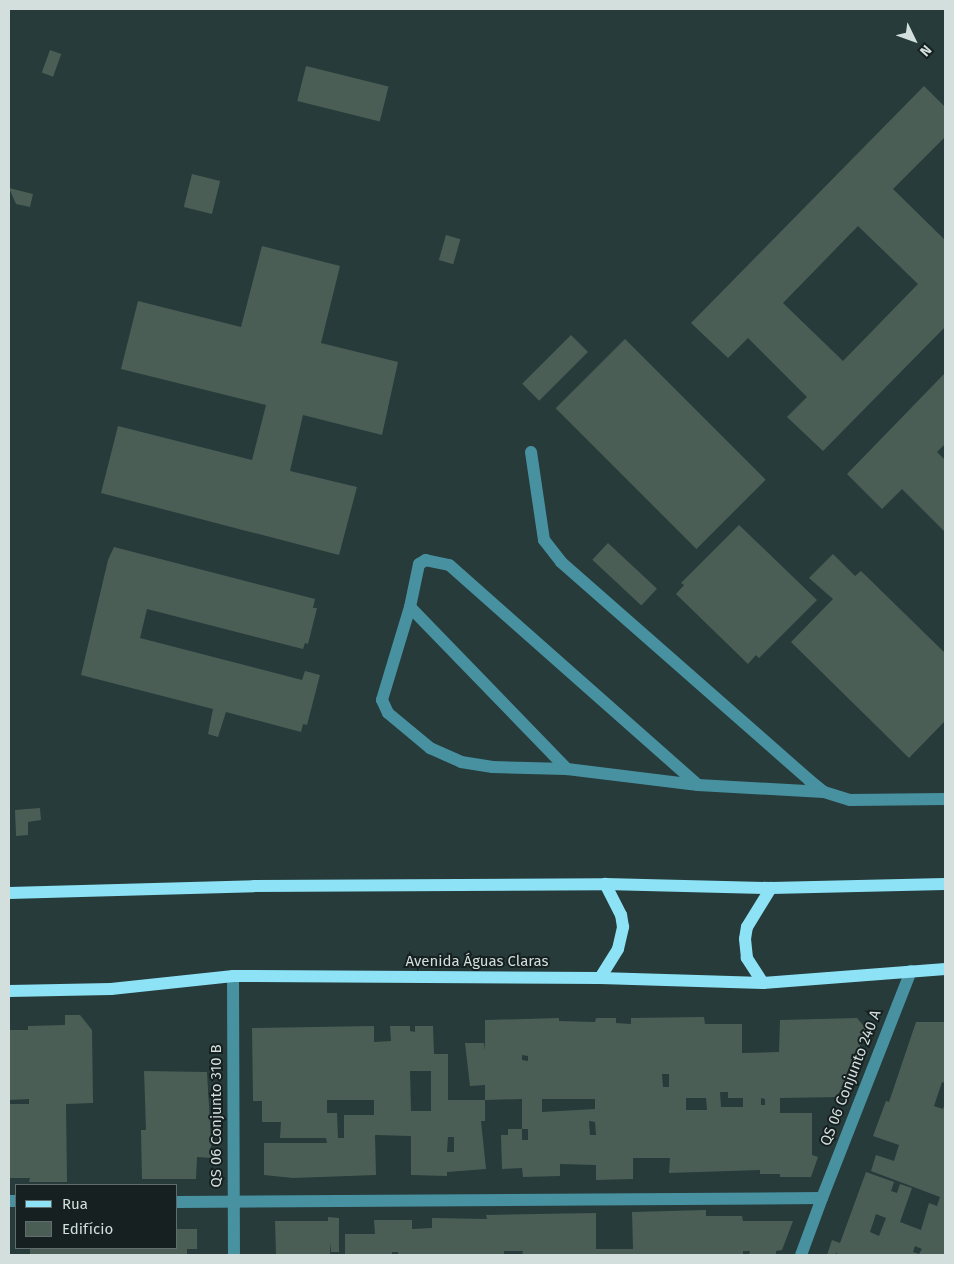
<!DOCTYPE html>
<html>
<head>
<meta charset="utf-8">
<style>
  body { margin:0 }
  #map { position:relative; width:954px; height:1264px; overflow:hidden; background:#263b3a; font-family:"Fira Sans",sans-serif }
  div>[style] { position:absolute }
  .building>* { inset:0; background:#4b5e56; transform-origin:0 0 }
  .minor>* { height:12px; margin:-6px; padding:0 6px; transform-origin:6px; border-radius:6px; background:#4891a1 }
  .major>* { height:12px; margin:-6px; padding:0 6px; transform-origin:6px; border-radius:6px; background:#8de2f5 }
  span { translate:-50% -50%; white-space:nowrap; text-align:center; line-height:1.15; -webkit-text-stroke:4px #172020; paint-order:stroke }
  .street-label { font-size:15px; color:#d2dfdd }
  .frame { position:absolute; inset:0; border:10px solid #d2dfdd; pointer-events:none }
  .legend { position:absolute; left:15px; top:1184px; width:162px; height:65px; box-sizing:border-box; background:#172020; border:1px solid #626c6c; margin:0; padding:6px 9px; list-style:none; font-size:15px; color:#d2dfdd }
  .legend li { display:flex; align-items:center; gap:10px; height:25px }
  .legend b { width:25px; border:1px solid #626c6c }
  .north { position:absolute; left:889px; top:15px; width:50px; height:50px; -webkit-text-stroke:4px #172020; paint-order:stroke; rotate:132deg; font-size:14px; font-weight:700; line-height:20px; text-align:center; color:#d2dfdd }
  .north::after { content:''; display:block; margin:auto; width:18px; height:22px; background:#d2dfdd; clip-path:polygon(50% 0,100% 100%,50% 72%,0 100%) }
</style>
</head>
<body>
<div id="map">
  <div class="building">
    <div style="left:50px;top:50px;width:12px;height:24px;rotate:20deg"></div>
    <div style="left:306px;top:66px;width:85px;height:36px;rotate:14deg"></div>
    <div style="clip-path:polygon(evenodd,924px 86px,945px 107px,945px 137px,893px 189px,945px 240px,945px 327px,823px 451px,787px 417px,807px 397px,748px 338px,728px 358px,691px 323px,924px 86px,858px 226px,918px 284px,843px 361px,783px 303px,858px 226px)"></div>
    <div style="left:192px;top:174px;width:29px;height:34px;rotate:14deg"></div>
    <div style="clip-path:polygon(9px 188px,33px 194px,30px 207px,16px 204px)"></div>
    <div style="left:446px;top:235px;width:15px;height:26px;rotate:16deg"></div>
    <div style="clip-path:polygon(262px 246px,340px 266px,321px 343px,398px 362px,382px 435px,303px 415px,290px 471px,357px 487px,339px 555px,101px 493px,118px 426px,252px 460px,266px 405px,121px 369px,138px 301px,241px 327px)"></div>
    <div style="left:571px;top:335px;width:24px;height:69px;rotate:45deg"></div>
    <div style="left:625px;top:339px;width:199px;height:98px;rotate:45deg"></div>
    <div style="clip-path:polygon(945px 373px,945px 444px,937px 452px,945px 460px,945px 532px,902px 489px,882px 509px,847px 474px)"></div>
    <div style="clip-path:polygon(739px 525px,817px 600px,759px 658px,756px 655px,748px 664px,676px 594px,684px 585px,681px 583px)"></div>
    <div style="left:608px;top:543px;width:67px;height:23px;rotate:43deg"></div>
    <div style="clip-path:polygon(114px 547px,315px 599px,313px 608px,317px 608px,308px 644px,305px 643px,303px 649px,147px 609px,140px 638px,302px 680px,305px 671px,320px 675px,307px 725px,303px 724px,301px 732px,226px 712px,218px 737px,208px 734px,213px 709px,81px 675px,108px 560px)"></div>
    <div style="clip-path:polygon(833px 554px,855px 576px,861px 571px,945px 653px,945px 721px,909px 758px,791px 642px,833px 599px,809px 578px)"></div>
    <div style="clip-path:polygon(40px 808px,41px 820px,28px 822px,28px 835px,16px 836px,15px 810px)"></div>
    <div style="clip-path:polygon(65px 1015px,80px 1015px,92px 1030px,93px 1103px,66px 1104px,67px 1182px,29px 1182px,30px 1178px,9px 1178px,9px 1104px,29px 1104px,29px 1099px,9px 1100px,9px 1030px,28px 1030px,28px 1026px,65px 1025px)"></div>
    <div style="clip-path:polygon(evenodd,704px 1017px,705px 1024px,742px 1024px,742px 1053px,779px 1052px,780px 1020px,857px 1018px,863px 1025px,866px 1030px,841px 1097px,780px 1098px,780px 1113px,812px 1113px,812px 1155px,818px 1157px,811px 1177px,780px 1177px,780px 1174px,760px 1174px,760px 1170px,669px 1173px,670px 1158px,633px 1158px,633px 1179px,596px 1180px,596px 1165px,560px 1164px,560px 1176px,523px 1177px,522px 1168px,502px 1169px,501px 1135px,508px 1135px,508px 1129px,522px 1129px,522px 1099px,485px 1100px,485px 1085px,470px 1086px,465px 1043px,484px 1043px,485px 1051px,485px 1020px,559px 1018px,559px 1021px,595px 1022px,596px 1018px,616px 1018px,616px 1023px,631px 1024px,631px 1018px,704px 1017px,522px 1055px,528px 1056px,528px 1061px,522px 1060px,522px 1055px,704px 1017px,662px 1074px,669px 1074px,669px 1087px,663px 1087px,662px 1074px,704px 1017px,720px 1092px,728px 1092px,728px 1098px,743px 1098px,743px 1107px,721px 1107px,720px 1092px,704px 1017px,686px 1098px,706px 1098px,707px 1110px,686px 1110px,686px 1098px,704px 1017px,761px 1098px,765px 1099px,765px 1105px,761px 1105px,761px 1098px,704px 1017px,542px 1099px,595px 1099px,595px 1109px,542px 1112px,542px 1099px,704px 1017px,589px 1121px,595px 1122px,596px 1135px,590px 1135px,589px 1121px,704px 1017px,522px 1129px,528px 1129px,528px 1140px,522px 1140px,522px 1129px)"></div>
    <div style="clip-path:polygon(evenodd,916px 1022px,945px 1022px,945px 1083px,942px 1082px,934px 1106px,943px 1109px,945px 1103px,945px 1255px,837px 1255px,837px 1252px,835px 1255px,827px 1255px,832px 1240px,840px 1243px,866px 1172px,894px 1182px,891px 1191px,897px 1193px,900px 1184px,912px 1188px,900px 1222px,921px 1230px,929px 1203px,937px 1206px,940px 1197px,871px 1171px,876px 1155px,894px 1161px,899px 1145px,873px 1136px,886px 1101px,889px 1102px,916px 1022px,876px 1214px,886px 1218px,879px 1236px,870px 1232px,876px 1214px,916px 1022px,915px 1246px,922px 1249px,919px 1254px,913px 1252px,915px 1246px)"></div>
    <div style="clip-path:polygon(evenodd,374px 1026px,374px 1042px,391px 1041px,390px 1026px,410px 1026px,410px 1031px,415px 1032px,415px 1026px,433px 1026px,434px 1054px,448px 1054px,448px 1100px,485px 1100px,485px 1121px,481px 1121px,486px 1169px,447px 1172px,447px 1176px,411px 1175px,411px 1136px,375px 1135px,376px 1175px,293px 1178px,264px 1175px,264px 1143px,327px 1143px,326px 1138px,280px 1138px,281px 1122px,262px 1122px,262px 1101px,253px 1101px,252px 1028px,374px 1026px,410px 1071px,431px 1071px,431px 1111px,411px 1111px,410px 1071px,374px 1026px,327px 1100px,374px 1100px,374px 1115px,344px 1115px,344px 1138px,338px 1138px,337px 1113px,327px 1113px,327px 1100px,374px 1026px,448px 1137px,454px 1137px,454px 1152px,447px 1152px,448px 1137px)"></div>
    <div style="clip-path:polygon(144px 1071px,207px 1072px,212px 1158px,197px 1157px,196px 1179px,142px 1179px,141px 1130px,146px 1130px)"></div>
    <div style="clip-path:polygon(706px 1210px,706px 1216px,742px 1216px,743px 1221px,793px 1221px,782px 1250px,776px 1251px,776px 1255px,749px 1255px,750px 1251px,743px 1251px,743px 1255px,522px 1255px,523px 1251px,504px 1251px,504px 1255px,398px 1255px,398px 1252px,392px 1252px,392px 1255px,345px 1255px,345px 1234px,375px 1234px,374px 1220px,412px 1220px,412px 1229px,432px 1228px,432px 1218px,487px 1219px,486px 1215px,596px 1213px,596px 1249px,633px 1249px,632px 1212px)"></div>
    <div style="clip-path:polygon(328px 1217px,339px 1218px,339px 1252px,331px 1252px,330px 1242px,330px 1255px,276px 1255px,275px 1221px,328px 1221px)"></div>
    <div style="clip-path:polygon(176px 1229px,197px 1229px,197px 1249px,187px 1249px,187px 1255px,30px 1255px,30px 1248px,176px 1248px)"></div>
  </div>
  <div class="minor">
    <div style="left:531px;top:452px;width:89px;rotate:81.6deg"></div>
    <div style="left:544px;top:540px;width:28px;rotate:52deg"></div>
    <div style="left:561px;top:562px;width:330px;rotate:41.3deg"></div>
    <div style="left:809px;top:780px;width:19px;rotate:39deg"></div>
    <div style="left:824px;top:792px;width:27px;rotate:17deg"></div>
    <div style="left:850px;top:800px;width:95px;rotate:-0.6deg"></div>
    <div style="left:410px;top:607px;width:226px;rotate:45.9deg"></div>
    <div style="left:698px;top:785px;width:332px;rotate:-138.5deg"></div>
    <div style="left:449px;top:565px;width:24px;rotate:-168deg"></div>
    <div style="left:426px;top:560px;width:8px;rotate:150deg"></div>
    <div style="left:419px;top:564px;width:44px;rotate:101.8deg"></div>
    <div style="left:410px;top:607px;width:97px;rotate:106.8deg"></div>
    <div style="left:382px;top:700px;width:14px;rotate:65deg"></div>
    <div style="left:388px;top:713px;width:55px;rotate:39.8deg"></div>
    <div style="left:430px;top:748px;width:34px;rotate:24deg"></div>
    <div style="left:461px;top:762px;width:32px;rotate:9deg"></div>
    <div style="left:493px;top:767px;width:74px;rotate:1.5deg"></div>
    <div style="left:567px;top:769px;width:132px;rotate:7deg"></div>
    <div style="left:698px;top:785px;width:126px;rotate:3.2deg"></div>
    <div style="left:233px;top:976px;width:279px;rotate:89.8deg"></div>
    <div style="left:822px;top:1198px;width:244px;rotate:-68.6deg"></div>
    <div style="left:9px;top:1201px;width:7px"></div>
    <div style="left:176px;top:1202px;width:646px;rotate:-0.35deg"></div>
    <div style="left:822px;top:1198px;width:61px;rotate:110.2deg"></div>
  </div>
  <div class="major">
    <div style="left:9px;top:893px;width:245px;rotate:-1.6deg"></div>
    <div style="left:254px;top:886px;width:351px;rotate:-0.3deg"></div>
    <div style="left:605px;top:884px;width:166px;rotate:1.4deg"></div>
    <div style="left:771px;top:888px;width:174px;rotate:-1.3deg"></div>
    <div style="left:600px;top:978px;width:34px;rotate:-58deg"></div>
    <div style="left:618px;top:949px;width:23px;rotate:-77deg"></div>
    <div style="left:623px;top:927px;width:12px;rotate:-99deg"></div>
    <div style="left:621px;top:915px;width:35px;rotate:-117deg"></div>
    <div style="left:763px;top:983px;width:30px;rotate:-123deg"></div>
    <div style="left:747px;top:958px;width:19px;rotate:-96deg"></div>
    <div style="left:745px;top:939px;width:12px;rotate:-81deg"></div>
    <div style="left:747px;top:927px;width:46px;rotate:-58.4deg"></div>
    <div style="left:9px;top:991px;width:102px;rotate:-1.1deg"></div>
    <div style="left:111px;top:989px;width:123px;rotate:-6.1deg"></div>
    <div style="left:233px;top:976px;width:367px;rotate:0.3deg"></div>
    <div style="left:600px;top:978px;width:163px;rotate:1.8deg"></div>
    <div style="left:763px;top:983px;width:183px;rotate:-4.4deg"></div>
  </div>
  <div class="street-label">
    <span style="left:477px;top:962px">Avenida Águas Claras</span>
    <span style="left:851px;top:1078px;rotate:-69deg">QS 06 Conjunto 240 A</span>
    <span style="left:217px;top:1116px;rotate:-90deg">QS 06 Conjunto 310 B</span>
  </div>
  <div class="frame"></div>
  <ul class="legend">
  <li><b style="height:6px;background:#8de2f5"></b>Rua</li>
  <li><b style="height:14px;background:#4b5e56"></b>Edifício</li>
  </ul>
  <div class="north">N</div>
</div>
</body>
</html>
